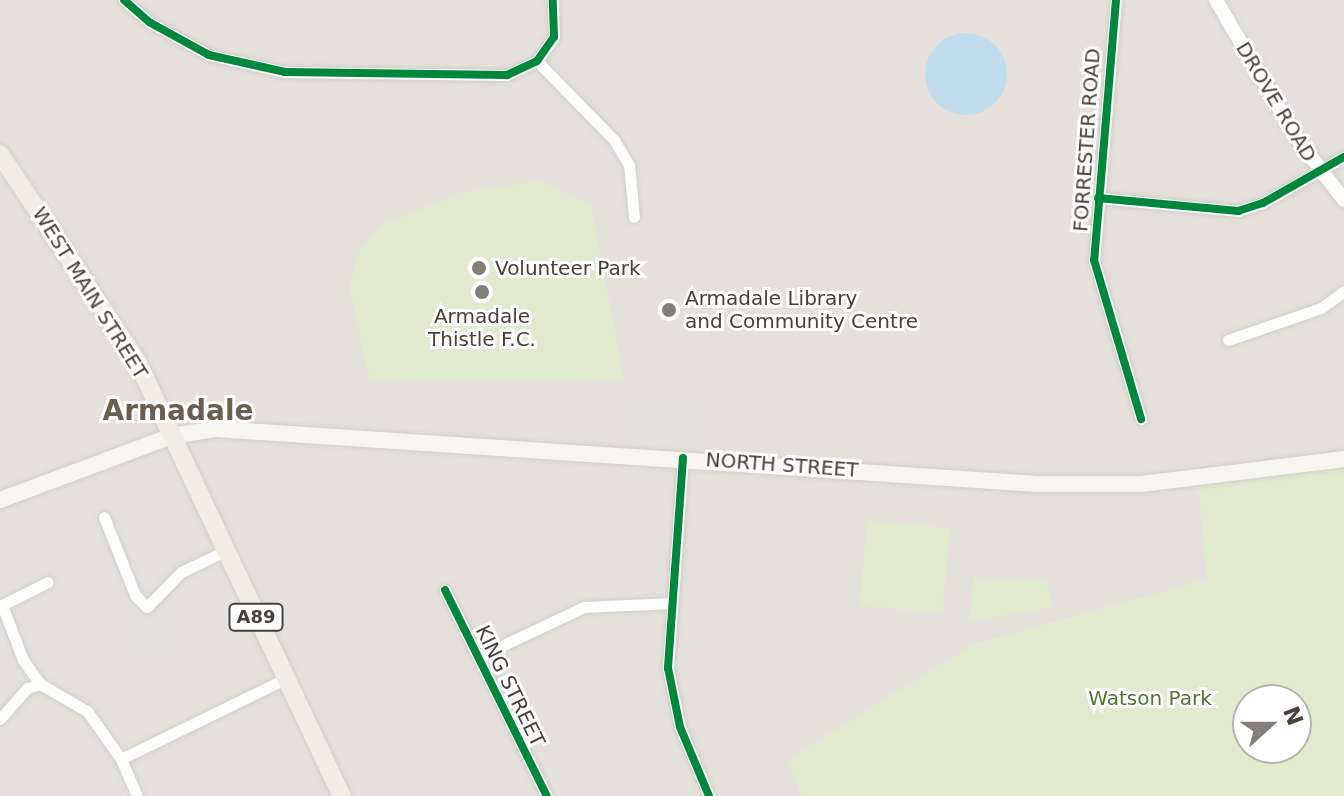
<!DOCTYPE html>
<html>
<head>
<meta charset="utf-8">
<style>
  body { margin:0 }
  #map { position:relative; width:1344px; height:796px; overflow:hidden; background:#f2f0ec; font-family:"DejaVu Sans",sans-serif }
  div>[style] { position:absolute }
  .residential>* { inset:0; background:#e5e1da }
  .green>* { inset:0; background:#e0eace; transform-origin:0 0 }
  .parking>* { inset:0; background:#e4e1dd; transform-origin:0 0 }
  .water>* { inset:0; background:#c0dced }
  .round { border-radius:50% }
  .roads { filter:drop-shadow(0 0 2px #d0ceca) drop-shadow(0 0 2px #d0ceca) }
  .minor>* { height:11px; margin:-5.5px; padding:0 5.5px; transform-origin:5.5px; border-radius:5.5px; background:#fdfdfc }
  .tertiary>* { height:14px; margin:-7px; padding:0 7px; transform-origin:7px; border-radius:7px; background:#fdfdfc }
  .secondary>* { height:16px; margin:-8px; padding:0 8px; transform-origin:8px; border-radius:8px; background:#f7f5f0 }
  .primary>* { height:18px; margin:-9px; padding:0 9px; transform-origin:9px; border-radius:9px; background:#f1ede5 }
  .cycleway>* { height:8px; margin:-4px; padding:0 4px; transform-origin:4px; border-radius:4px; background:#00873e }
  .dots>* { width:22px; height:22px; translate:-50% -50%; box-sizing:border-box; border:4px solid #fff; border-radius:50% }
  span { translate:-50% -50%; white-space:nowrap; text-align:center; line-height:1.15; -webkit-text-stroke:6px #fff; paint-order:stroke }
  .shield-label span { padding:2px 6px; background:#fff; border:2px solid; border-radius:6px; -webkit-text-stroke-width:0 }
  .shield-label { font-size:18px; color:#484138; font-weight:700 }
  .street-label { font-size:20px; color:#484138 }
  .poi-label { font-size:20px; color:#484138 }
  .left { translate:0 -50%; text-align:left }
  .park-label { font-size:20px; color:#4d772e }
  .district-label { font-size:28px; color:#6a5e50; font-weight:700 }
  .north { position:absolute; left:1232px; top:684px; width:80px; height:80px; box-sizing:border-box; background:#fff; border:2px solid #b6b3af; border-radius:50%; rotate:69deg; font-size:22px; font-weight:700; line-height:32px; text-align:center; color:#484138 }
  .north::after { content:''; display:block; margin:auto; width:28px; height:36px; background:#847e77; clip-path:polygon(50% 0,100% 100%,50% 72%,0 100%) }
</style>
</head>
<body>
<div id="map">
  <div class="residential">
    <div style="clip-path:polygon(0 0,1344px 0,1344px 465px,1207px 580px,973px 645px,788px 760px,802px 796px,0 796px)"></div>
  </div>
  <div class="green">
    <div style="clip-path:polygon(540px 181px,591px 204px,624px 379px,370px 381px,349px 288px,360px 249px,382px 225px,460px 193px)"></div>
    <div style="clip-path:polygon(evenodd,1344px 465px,1344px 796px,802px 796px,787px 760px,973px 645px,1207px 580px,1198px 484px,1344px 465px,1248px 700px,1296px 700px,1296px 748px,1248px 748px,1248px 700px)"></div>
    <div style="left:867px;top:521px;width:83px;height:85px;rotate:5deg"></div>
    <div style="clip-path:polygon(974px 577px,1046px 580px,1053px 607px,969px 621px)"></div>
  </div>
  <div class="parking">
    <div style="left:629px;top:396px;width:74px;height:39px;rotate:5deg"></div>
    <div style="clip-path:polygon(169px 611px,176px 649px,138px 659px,128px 612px)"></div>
  </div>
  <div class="water">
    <div class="round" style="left:925px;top:33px;width:82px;height:82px"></div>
  </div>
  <div class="roads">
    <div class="minor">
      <div style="left:124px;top:0;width:33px;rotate:41deg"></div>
      <div style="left:149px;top:22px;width:68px;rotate:28.8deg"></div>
      <div style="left:209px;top:55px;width:78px;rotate:12.6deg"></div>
      <div style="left:285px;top:72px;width:222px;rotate:0.8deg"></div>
      <div style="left:507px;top:75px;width:33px;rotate:-25deg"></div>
      <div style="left:537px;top:61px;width:29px;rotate:-55deg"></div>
      <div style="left:554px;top:37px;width:37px;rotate:-92deg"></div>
      <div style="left:1116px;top:0;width:261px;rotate:94.8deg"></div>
      <div style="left:1094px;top:260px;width:166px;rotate:73.5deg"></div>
      <div style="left:537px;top:61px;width:110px;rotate:45.7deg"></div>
      <div style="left:614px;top:140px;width:29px;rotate:59deg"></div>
      <div style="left:629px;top:165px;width:52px;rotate:84.5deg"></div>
      <div style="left:1098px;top:198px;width:141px;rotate:5.3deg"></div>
      <div style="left:1238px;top:211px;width:26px;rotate:-18deg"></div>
      <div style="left:1263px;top:203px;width:93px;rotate:-29.6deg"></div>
      <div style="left:1228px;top:340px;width:98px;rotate:-19deg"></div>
      <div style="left:1321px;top:308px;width:29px;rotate:-36deg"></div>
      <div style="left:683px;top:458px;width:211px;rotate:94.1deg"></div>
      <div style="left:668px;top:668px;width:60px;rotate:78.5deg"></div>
      <div style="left:680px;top:727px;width:75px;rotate:67.2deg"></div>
      <div style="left:104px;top:517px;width:84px;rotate:68.3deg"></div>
      <div style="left:135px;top:595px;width:17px;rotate:45deg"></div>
      <div style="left:147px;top:607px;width:49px;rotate:-45.8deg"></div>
      <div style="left:181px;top:572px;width:49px;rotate:-25.5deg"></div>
      <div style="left:445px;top:590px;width:230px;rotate:63.7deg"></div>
      <div style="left:478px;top:657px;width:117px;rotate:-25.3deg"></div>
      <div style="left:584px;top:607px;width:88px;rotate:-2.6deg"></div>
      <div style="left:40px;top:684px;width:29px;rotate:-125deg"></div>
      <div style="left:23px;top:660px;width:59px;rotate:-110.9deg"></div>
      <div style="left:2px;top:605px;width:51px;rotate:-26.6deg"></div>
      <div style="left:0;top:719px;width:41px;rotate:-48.9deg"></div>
      <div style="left:27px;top:688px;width:14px;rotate:-17deg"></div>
      <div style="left:40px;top:684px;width:54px;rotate:29.9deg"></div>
      <div style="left:87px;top:711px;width:59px;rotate:54.7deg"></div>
      <div style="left:137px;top:796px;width:40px;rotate:-113.4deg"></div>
      <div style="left:121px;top:759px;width:182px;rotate:-26deg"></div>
    </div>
    <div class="tertiary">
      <div style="left:1216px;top:0;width:159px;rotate:59.7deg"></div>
      <div style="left:1296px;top:137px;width:79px;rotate:52.7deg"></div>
    </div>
    <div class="secondary">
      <div style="left:0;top:500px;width:184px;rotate:-20.4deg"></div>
      <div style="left:172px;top:436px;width:45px;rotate:-9deg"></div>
      <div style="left:216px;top:429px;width:823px;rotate:3.83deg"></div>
      <div style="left:1037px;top:484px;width:104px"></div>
      <div style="left:1141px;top:484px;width:205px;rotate:-7deg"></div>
    </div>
    <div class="primary">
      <div style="left:0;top:154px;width:248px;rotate:56.5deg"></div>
      <div style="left:137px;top:361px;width:481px;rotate:64.8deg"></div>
    </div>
  </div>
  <div class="cycleway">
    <div style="left:124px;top:0;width:33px;rotate:41deg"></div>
    <div style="left:149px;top:22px;width:68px;rotate:28.8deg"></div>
    <div style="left:209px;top:55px;width:78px;rotate:12.6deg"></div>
    <div style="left:285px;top:72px;width:222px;rotate:0.8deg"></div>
    <div style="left:507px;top:75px;width:33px;rotate:-25deg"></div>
    <div style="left:537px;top:61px;width:29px;rotate:-55deg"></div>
    <div style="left:554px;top:37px;width:37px;rotate:-92deg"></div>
    <div style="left:1116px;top:0;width:261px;rotate:94.8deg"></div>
    <div style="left:1094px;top:260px;width:166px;rotate:73.5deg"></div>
    <div style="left:1098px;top:198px;width:141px;rotate:5.3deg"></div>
    <div style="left:1238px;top:211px;width:26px;rotate:-18deg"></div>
    <div style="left:1263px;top:203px;width:93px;rotate:-29.6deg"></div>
    <div style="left:683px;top:458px;width:211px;rotate:94.1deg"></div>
    <div style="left:668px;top:668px;width:60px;rotate:78.5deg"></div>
    <div style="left:680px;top:727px;width:75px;rotate:67.2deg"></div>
    <div style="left:445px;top:590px;width:230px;rotate:63.7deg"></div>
  </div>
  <div class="dots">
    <div style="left:479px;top:268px;background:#847e77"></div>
    <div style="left:482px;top:292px;background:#847e77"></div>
    <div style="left:669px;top:310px;background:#847e77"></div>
  </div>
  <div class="shield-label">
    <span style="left:256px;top:617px">A89</span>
  </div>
  <div class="street-label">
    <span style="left:1276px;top:102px;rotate:59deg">DROVE ROAD</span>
    <span style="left:1087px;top:140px;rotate:-86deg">FORRESTER ROAD</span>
    <span style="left:90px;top:293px;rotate:58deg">WEST MAIN STREET</span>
    <span style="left:782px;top:465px;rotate:4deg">NORTH STREET</span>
    <span style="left:510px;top:686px;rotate:64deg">KING STREET</span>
  </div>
  <div class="poi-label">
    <span class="left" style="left:495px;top:268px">Volunteer Park</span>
    <span class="left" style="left:685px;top:310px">Armadale Library<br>and Community Centre</span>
    <span style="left:482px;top:328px">Armadale<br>Thistle F.C.</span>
  </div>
  <div class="park-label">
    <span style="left:1150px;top:698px">Watson Park</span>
  </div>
  <div class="district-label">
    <span style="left:178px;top:411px">Armadale</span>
  </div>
  <div class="north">N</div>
</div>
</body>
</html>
